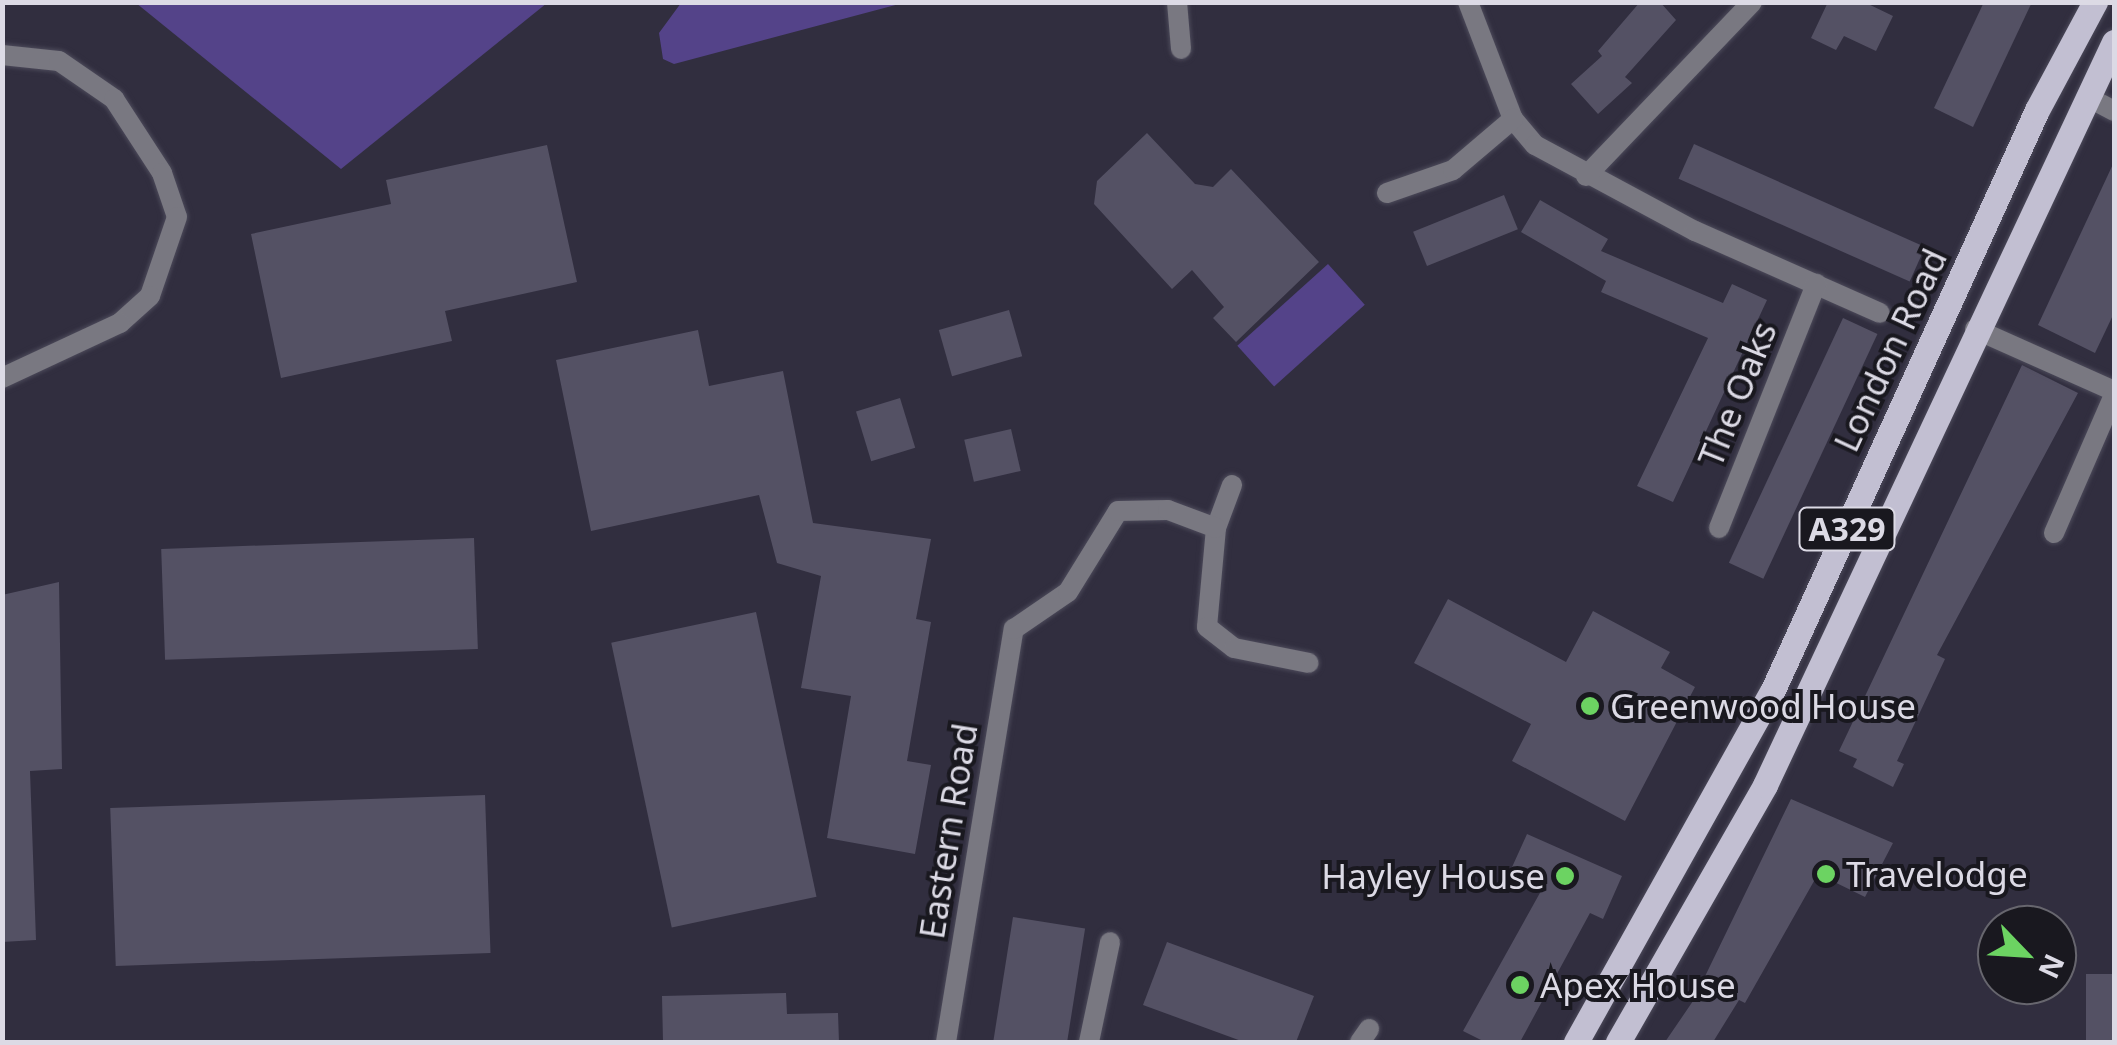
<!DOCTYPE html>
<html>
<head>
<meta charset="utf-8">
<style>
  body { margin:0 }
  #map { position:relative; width:2117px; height:1045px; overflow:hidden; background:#312e3f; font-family:"Noto Sans",sans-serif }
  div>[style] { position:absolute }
  .green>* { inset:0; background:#544389; transform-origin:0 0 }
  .building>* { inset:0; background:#545164; transform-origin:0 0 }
  .roads { filter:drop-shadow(0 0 2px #4c4a5a) drop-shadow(0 0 2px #4c4a5a) }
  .pedestrian>* { height:20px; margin:-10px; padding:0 10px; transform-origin:10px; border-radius:10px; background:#797881 }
  .minor>* { height:20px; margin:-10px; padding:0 10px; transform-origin:10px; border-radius:10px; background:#797881 }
  .primary>* { height:25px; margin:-12.5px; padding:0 12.5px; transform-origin:12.5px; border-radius:12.5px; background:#c2bfd2 }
  .dots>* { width:28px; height:28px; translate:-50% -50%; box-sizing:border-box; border:5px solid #19181f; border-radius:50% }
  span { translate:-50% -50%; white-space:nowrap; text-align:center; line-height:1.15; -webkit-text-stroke:8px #19181f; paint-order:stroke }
  .shield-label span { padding:2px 8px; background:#19181f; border:2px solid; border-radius:8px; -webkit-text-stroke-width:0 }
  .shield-label { font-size:32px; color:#dcdae5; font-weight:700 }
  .street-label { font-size:35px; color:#dcdae5 }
  .poi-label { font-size:35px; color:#dcdae5 }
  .left { translate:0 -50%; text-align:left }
  .right { translate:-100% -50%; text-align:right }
  .frame { position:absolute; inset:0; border:5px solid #dcdae5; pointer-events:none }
  .north { position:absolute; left:1977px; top:905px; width:100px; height:100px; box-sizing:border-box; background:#19181f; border:2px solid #67666e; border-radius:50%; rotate:115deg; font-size:28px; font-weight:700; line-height:40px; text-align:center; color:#dcdae5 }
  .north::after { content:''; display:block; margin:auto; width:35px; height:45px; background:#6cd362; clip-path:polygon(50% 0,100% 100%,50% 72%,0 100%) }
</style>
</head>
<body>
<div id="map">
  <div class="green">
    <div style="clip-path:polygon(136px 3px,547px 3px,341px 169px)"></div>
    <div style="clip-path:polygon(681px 3px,681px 2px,903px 3px,674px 64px,663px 59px,659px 33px)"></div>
    <div style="left:1328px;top:264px;width:55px;height:122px;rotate:48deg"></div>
  </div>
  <div class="building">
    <div style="clip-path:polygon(1640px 2px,1660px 2px,1676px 20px,1625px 77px,1632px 83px,1598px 114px,1571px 84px,1602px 56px,1598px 51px)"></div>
    <div style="clip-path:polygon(1828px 2px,1864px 2px,1893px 16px,1876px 51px,1844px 36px,1836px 50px,1811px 38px)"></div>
    <div style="clip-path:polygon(1984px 2px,2032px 2px,1973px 127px,1934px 108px)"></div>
    <div style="clip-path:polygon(1147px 133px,1195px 184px,1213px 187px,1231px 169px,1319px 262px,1236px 342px,1213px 318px,1224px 307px,1192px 270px,1172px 289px,1094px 204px,1097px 181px)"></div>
    <div style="left:1694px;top:144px;width:253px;height:38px;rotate:24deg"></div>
    <div style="clip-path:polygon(547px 145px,577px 282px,445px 311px,452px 341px,281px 378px,251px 234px,391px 204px,386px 180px)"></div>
    <div style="clip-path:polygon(2114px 162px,2114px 313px,2095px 353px,2038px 325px)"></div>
    <div style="left:1504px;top:195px;width:37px;height:98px;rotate:68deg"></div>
    <div style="clip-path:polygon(1540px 200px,1608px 239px,1601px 251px,1723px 303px,1732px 284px,1767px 300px,1673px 502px,1637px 486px,1708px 338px,1601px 292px,1606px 281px,1521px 232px)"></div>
    <div style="left:1009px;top:310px;width:48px;height:73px;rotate:74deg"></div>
    <div style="left:1843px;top:318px;width:38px;height:270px;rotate:25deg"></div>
    <div style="clip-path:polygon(698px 330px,709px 386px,783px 371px,813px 523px,931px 539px,916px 619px,931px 622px,907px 761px,931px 765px,915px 854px,827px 838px,851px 696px,801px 688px,821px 576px,777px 563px,759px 495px,591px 531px,556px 360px)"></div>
    <div style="clip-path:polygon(2022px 365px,2078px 393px,1937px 655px,1945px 659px,1897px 761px,1904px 764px,1893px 787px,1853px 767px,1857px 759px,1839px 751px)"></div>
    <div style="left:900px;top:398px;width:52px;height:46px;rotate:73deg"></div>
    <div style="left:1011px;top:429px;width:43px;height:48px;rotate:77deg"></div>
    <div style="left:474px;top:538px;width:111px;height:313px;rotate:88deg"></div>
    <div style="clip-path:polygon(59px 582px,62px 769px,30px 771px,36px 940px,2px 942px,2px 595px)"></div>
    <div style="clip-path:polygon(1448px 599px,1566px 662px,1593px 611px,1670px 652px,1661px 668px,1695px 687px,1625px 821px,1512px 761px,1531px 724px,1414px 663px)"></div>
    <div style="left:756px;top:612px;width:291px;height:148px;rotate:78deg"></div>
    <div style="left:485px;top:795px;width:158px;height:375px;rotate:88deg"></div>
    <div style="clip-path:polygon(1791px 799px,1893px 843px,1865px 897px,1818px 874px,1745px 1003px,1739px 1000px,1713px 1042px,1665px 1042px,1693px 1001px)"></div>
    <div style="clip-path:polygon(1527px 834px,1622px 876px,1603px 919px,1590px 913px,1520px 1042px,1485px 1042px,1463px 1031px,1541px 891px,1508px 876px)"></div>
    <div style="left:1013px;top:917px;width:73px;height:127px;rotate:9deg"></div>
    <div style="clip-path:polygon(1167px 942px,1314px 996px,1296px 1042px,1244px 1042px,1143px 1005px)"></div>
    <div style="left:2086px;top:974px;width:28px;height:68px"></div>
    <div style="clip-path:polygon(786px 993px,787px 1014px,838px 1013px,839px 1042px,663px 1042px,662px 996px)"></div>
  </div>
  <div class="roads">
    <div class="pedestrian">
      <div style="left:2101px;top:104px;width:15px;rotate:28deg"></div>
      <div style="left:1975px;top:329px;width:152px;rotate:24deg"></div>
    </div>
    <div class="minor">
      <div style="left:1177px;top:2px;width:47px;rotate:85.1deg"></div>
      <div style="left:1468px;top:2px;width:125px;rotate:69deg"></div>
      <div style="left:1513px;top:119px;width:34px;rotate:50deg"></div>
      <div style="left:1535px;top:145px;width:182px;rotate:28.3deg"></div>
      <div style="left:1695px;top:231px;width:202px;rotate:23.9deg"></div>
      <div style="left:2px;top:55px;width:57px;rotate:6deg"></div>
      <div style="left:59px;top:61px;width:67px;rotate:34.6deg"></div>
      <div style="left:114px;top:99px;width:88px;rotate:57deg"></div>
      <div style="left:162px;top:173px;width:46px;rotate:71.2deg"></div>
      <div style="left:177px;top:217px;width:83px;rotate:108.9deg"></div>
      <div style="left:150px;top:296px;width:40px;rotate:138deg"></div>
      <div style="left:120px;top:323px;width:130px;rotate:155deg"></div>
      <div style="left:1586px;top:176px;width:240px;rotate:-46.3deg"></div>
      <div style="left:1387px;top:193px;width:70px;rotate:-19.2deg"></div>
      <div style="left:1453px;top:170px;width:79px;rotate:-40.4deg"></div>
      <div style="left:1232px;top:485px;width:46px;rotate:110.4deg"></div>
      <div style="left:1216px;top:528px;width:99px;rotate:95.2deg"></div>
      <div style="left:1207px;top:627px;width:34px;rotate:38deg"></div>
      <div style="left:1234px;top:648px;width:76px;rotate:11.3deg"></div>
      <div style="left:1719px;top:528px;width:263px;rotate:-68.3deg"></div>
      <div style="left:2054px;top:533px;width:150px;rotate:-66.5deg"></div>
      <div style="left:946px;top:1042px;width:419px;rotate:-80.7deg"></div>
      <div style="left:1014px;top:629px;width:65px;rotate:-34.4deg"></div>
      <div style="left:1068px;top:592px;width:95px;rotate:-58.3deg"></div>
      <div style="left:1118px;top:511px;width:50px;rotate:-1.1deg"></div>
      <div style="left:1168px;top:510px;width:51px;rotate:20.6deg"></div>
      <div style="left:1089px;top:1042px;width:102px;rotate:-78.1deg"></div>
      <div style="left:1360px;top:1042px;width:16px;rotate:-55deg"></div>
    </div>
    <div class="primary">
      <div style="left:1576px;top:1042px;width:401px;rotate:-60.8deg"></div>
      <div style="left:1772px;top:692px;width:639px;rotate:-65.52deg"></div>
      <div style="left:2037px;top:110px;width:123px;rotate:-61.8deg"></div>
      <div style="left:1618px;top:1042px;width:296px;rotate:-60.2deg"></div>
      <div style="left:1765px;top:785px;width:821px;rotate:-64.84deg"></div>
    </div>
  </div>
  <div class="dots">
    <div style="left:1590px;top:706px;background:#6cd362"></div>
    <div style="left:1826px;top:874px;background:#6cd362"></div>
    <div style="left:1565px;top:876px;background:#6cd362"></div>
    <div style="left:1520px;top:985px;background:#6cd362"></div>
  </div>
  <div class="shield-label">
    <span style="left:1847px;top:529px">A329</span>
  </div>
  <div class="street-label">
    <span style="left:1890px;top:350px;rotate:-65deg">London Road</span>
    <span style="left:1737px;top:394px;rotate:-68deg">The Oaks</span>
    <span style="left:948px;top:831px;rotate:-81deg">Eastern Road</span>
  </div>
  <div class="poi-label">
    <span class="left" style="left:1610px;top:706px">Greenwood House</span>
    <span class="left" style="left:1846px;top:874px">Travelodge</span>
    <span class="right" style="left:1545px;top:876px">Hayley House</span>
    <span class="left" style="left:1540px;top:985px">Apex House</span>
  </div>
  <div class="frame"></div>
  <div class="north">N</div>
</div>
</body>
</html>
